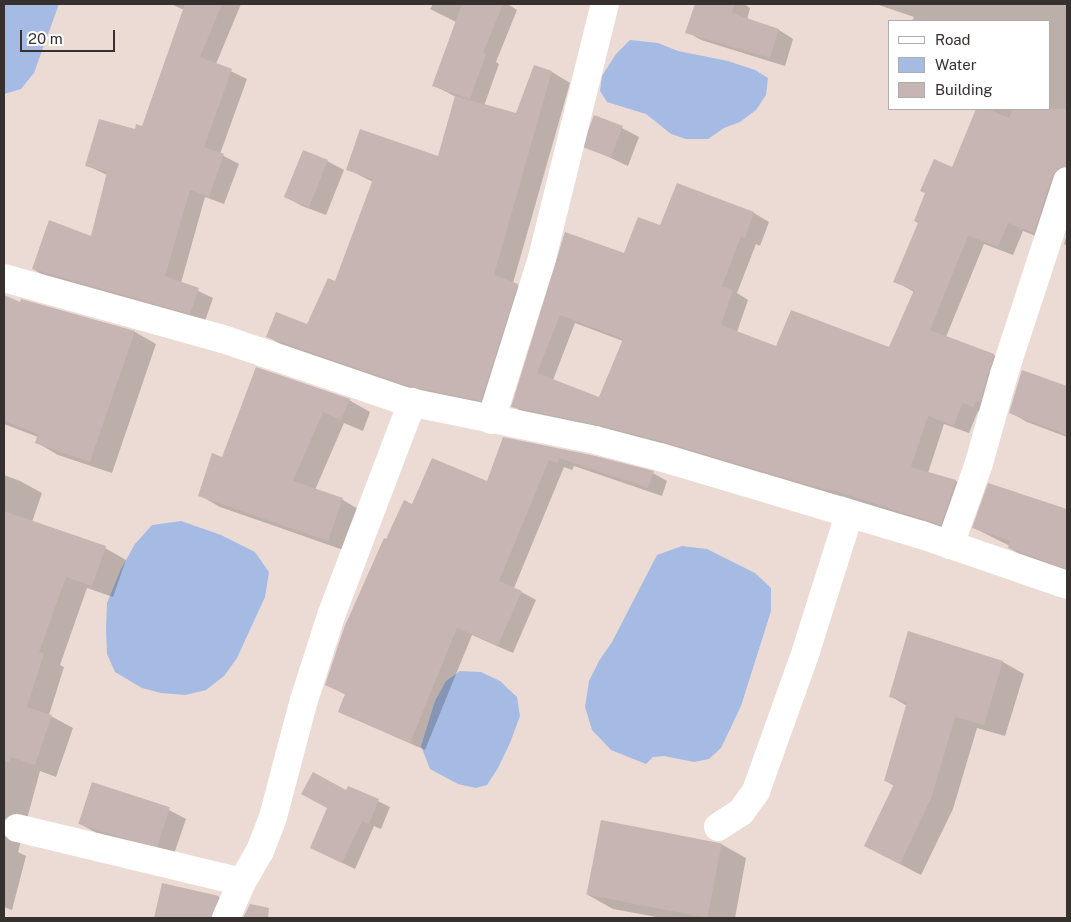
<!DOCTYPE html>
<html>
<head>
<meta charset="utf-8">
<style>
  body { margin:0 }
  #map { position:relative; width:1071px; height:922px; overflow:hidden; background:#ebdbd4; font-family:"Public Sans",sans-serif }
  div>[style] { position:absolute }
  .water>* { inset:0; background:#a6bbe4 }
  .shadow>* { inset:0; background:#0003 }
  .building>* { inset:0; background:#c6b5b2; transform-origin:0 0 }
  .minor>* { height:28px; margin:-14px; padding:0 14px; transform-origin:14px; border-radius:14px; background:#fff }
  .tertiary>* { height:28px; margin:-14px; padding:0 14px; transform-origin:14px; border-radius:14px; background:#fff }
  span { translate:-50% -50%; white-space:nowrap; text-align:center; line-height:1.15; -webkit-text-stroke:4px #fff; paint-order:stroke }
  .frame { position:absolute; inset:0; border:5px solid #36302e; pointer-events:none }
  .legend { position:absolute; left:888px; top:20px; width:162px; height:90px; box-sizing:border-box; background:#fff; border:1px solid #afacab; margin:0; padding:6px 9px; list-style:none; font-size:15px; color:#36302e }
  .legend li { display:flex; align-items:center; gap:10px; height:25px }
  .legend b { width:25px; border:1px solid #afacab }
  .scale { position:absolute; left:20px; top:30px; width:95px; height:22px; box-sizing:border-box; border:2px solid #36302e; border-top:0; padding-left:6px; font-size:15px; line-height:18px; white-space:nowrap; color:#36302e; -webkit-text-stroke:4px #fff; paint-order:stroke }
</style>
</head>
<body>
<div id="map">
  <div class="water">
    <div style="clip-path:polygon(4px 4px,59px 4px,34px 73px,21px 89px,4px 94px)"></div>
    <div style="clip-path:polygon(630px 40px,658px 43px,678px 51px,728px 61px,755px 70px,768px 78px,766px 95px,756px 110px,740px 122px,724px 128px,708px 139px,686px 139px,671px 134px,646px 114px,607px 102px,600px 91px,602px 76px,616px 54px)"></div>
    <div style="clip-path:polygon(181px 521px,221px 535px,255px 552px,269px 572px,265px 597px,237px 658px,224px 676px,206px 690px,185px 695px,161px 693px,142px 688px,115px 672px,107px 654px,106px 629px,107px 603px,121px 569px,135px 544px,152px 525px)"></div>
    <div style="clip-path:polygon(682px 546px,707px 549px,755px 573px,771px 588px,771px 611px,741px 706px,721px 748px,709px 759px,694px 762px,664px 756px,653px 757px,646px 764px,611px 750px,592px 730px,585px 707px,589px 681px,599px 661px,612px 642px,657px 555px)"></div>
    <div style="clip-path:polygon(460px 671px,481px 672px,500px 681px,517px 697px,520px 716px,510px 743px,498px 768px,487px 785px,476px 788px,458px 784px,430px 769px,421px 746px,435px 701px,446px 681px)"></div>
  </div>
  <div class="shadow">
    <div style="clip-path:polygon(171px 4px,241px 4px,216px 64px,247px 79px,220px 154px,239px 164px,224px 204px,205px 197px,181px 283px,213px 298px,205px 321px,48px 278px,33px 269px,92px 237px,107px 175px,86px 165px,142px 128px,184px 10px)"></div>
    <div style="clip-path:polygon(433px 4px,507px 4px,517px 10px,496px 62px,499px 64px,484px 106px,517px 115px,534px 66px,552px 72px,570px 83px,513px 283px,535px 295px,499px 410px,428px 396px,286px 347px,268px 337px,307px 326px,336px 283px,373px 182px,347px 169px,439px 158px,456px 97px,433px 85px,456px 22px,430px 9px)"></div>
    <div style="clip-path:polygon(696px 4px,744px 4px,750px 8px,747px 20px,779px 30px,793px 39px,785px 66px,701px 40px,687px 32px)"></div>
    <div style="clip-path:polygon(evenodd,876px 4px,1067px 4px,1067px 185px,1049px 241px,1023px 231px,1013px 255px,984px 244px,946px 337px,994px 355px,1009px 364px,990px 414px,978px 411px,969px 433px,944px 424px,928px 473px,956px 481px,971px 490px,956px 533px,842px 496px,841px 498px,528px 415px,513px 406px,565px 233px,625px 255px,661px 227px,677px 185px,754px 213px,769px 222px,760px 246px,756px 244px,737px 293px,748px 300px,737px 332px,777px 347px,889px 348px,914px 292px,895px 281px,953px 169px,977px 109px,1050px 109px,1050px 21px,912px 21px,914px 17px,876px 4px,575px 323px,623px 341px,599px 399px,553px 380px,575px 323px)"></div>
    <div style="clip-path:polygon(622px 128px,639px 137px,628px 166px,587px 147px)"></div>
    <div style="clip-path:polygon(327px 161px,344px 170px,326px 215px,302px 206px,286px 197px)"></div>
    <div style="clip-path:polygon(1067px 235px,1067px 246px,1064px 244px)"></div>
    <div style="clip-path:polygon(22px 301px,135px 332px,156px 344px,112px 473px,58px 455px,36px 442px,38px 437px,4px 424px,4px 354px)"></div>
    <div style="clip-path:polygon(256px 368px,349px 400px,370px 412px,363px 431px,344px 423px,315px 490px,343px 500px,363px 512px,349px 552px,220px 507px,199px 495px,223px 458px)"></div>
    <div style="clip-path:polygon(1023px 371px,1067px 388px,1067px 437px,1027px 422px,1011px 413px)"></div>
    <div style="clip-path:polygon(504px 439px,653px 473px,667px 481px,662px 496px,574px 466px,572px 470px,564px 467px,514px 588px,536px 600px,513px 653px,472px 635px,425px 750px,339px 712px,346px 695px,327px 685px,387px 541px,413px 506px,487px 483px)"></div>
    <div style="clip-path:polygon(4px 475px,20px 481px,42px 493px,32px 522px,105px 548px,126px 560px,113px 597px,87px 588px,60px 665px,64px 667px,49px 715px,73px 728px,56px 777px,40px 771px,18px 852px,26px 856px,12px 910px,4px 907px)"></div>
    <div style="clip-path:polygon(989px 485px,1067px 510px,1067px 574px,1034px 562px,1009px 548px,1010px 546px,974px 528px)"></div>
    <div style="clip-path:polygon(909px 633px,1003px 662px,1024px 674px,1005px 736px,977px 728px,953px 809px,921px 875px,865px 846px,894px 786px,885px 780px,907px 706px,890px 696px)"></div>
    <div style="clip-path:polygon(349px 787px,390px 807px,381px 829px,374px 826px,355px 869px,311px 848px,329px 808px)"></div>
    <div style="clip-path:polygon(169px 810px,186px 819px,174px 854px,97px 833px,80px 824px)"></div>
    <div style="clip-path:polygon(721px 844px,746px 858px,735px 918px,662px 918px,613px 909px,588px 895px)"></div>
    <div style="clip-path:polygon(163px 884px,218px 897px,233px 906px,229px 918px,155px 918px)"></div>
  </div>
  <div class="building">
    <div style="clip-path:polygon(185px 4px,222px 4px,200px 57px,232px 69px,204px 147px,224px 154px,209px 197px,190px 190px,165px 276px,199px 288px,190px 314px,32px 269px,49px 220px,91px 236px,107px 172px,85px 166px,99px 119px,135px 129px,136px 124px,142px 126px)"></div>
    <div style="clip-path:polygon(462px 4px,503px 4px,483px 53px,486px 54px,470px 99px,432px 86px)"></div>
    <div style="clip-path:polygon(695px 4px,735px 4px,732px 13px,779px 29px,770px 58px,685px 33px)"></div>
    <div style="clip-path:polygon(534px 65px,552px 71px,494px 275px,518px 284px,481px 401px,408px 386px,266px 337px,276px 312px,307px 324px,328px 278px,335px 281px,373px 179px,346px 170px,360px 129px,438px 156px,455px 96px,516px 113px)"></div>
    <div style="clip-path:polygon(evenodd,976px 109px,988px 109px,1009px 118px,1013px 109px,1067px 109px,1067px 166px,1057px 169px,1052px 176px,1034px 233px,1008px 223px,998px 247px,968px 236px,930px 330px,994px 354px,980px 402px,976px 401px,974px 407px,962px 403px,954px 426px,928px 416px,911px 467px,956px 480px,941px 525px,826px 488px,826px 490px,664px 442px,598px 425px,511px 407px,565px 232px,624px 253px,638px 217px,660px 225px,677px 183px,754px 212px,745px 238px,741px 236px,722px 286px,733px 290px,721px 325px,776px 346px,791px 310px,889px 347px,914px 290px,893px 282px,918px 223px,914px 221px,925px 193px,920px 191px,934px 159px,952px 167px,976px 109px,560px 315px,623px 339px,599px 397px,537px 373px,560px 315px)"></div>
    <div style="left:594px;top:115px;width:31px;height:34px;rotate:21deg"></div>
    <div style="left:303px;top:150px;width:27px;height:51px;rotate:22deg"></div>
    <div style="clip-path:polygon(4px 295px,20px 302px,21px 299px,135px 331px,90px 462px,35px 443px,38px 434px,4px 421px)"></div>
    <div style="clip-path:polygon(256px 367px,350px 399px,341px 420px,323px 412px,293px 481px,343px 498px,328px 541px,198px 496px,212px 453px,222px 457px)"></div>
    <div style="clip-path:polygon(1022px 370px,1067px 386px,1067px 435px,1009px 413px)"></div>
    <div style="clip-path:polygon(503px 437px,591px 455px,654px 471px,648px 488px,559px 458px,557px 463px,549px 460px,499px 581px,522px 591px,498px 645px,457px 628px,410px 743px,338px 712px,345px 694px,325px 685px,344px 628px,384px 538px,386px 539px,404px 500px,412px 504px,432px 458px,487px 481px)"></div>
    <div style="clip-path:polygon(988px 483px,1067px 509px,1067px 569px,1008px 548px,1010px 541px,972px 528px)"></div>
    <div style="clip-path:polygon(4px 511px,106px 546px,92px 586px,66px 577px,39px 652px,44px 653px,27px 707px,52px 715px,35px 765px,11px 757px,9px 762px,4px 761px)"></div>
    <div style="clip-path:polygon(908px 631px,1003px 661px,984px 725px,955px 717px,932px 796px,900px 864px,864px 846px,894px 784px,884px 781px,907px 702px,889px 697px)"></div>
    <div style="clip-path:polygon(313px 772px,346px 790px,348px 786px,379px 799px,369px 824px,362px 821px,342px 863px,310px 848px,327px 808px,301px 794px)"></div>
    <div style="left:92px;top:782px;width:82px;height:44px;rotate:18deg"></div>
    <div style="left:601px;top:820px;width:123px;height:76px;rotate:11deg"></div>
    <div style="clip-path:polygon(162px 883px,219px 896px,211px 918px,154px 918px)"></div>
    <div style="clip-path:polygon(250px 904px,269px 908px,268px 918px,243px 918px)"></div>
  </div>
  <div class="minor">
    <div style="left:491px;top:420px;width:170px;rotate:-72.5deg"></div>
    <div style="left:542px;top:258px;width:262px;rotate:-76.1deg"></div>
    <div style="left:950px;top:545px;width:87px;rotate:-70.5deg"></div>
    <div style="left:979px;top:463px;width:92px;rotate:-74.3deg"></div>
    <div style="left:1004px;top:374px;width:203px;rotate:-71.9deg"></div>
    <div style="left:718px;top:827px;width:27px;rotate:-33deg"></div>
    <div style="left:741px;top:812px;width:26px;rotate:-54deg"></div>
    <div style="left:756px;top:791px;width:149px;rotate:-70.3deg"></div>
    <div style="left:806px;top:651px;width:143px;rotate:-72.5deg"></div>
    <div style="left:17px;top:828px;width:231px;rotate:13.5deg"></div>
    <div style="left:226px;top:918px;width:39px;rotate:-66deg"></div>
    <div style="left:242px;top:882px;width:36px;rotate:-60deg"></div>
    <div style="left:260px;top:851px;width:36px;rotate:-69deg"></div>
    <div style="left:273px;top:817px;width:121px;rotate:-75.2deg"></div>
    <div style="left:304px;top:700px;width:91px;rotate:-72.2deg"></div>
    <div style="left:332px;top:613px;width:226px;rotate:-69.2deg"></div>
  </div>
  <div class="tertiary">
    <div style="left:4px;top:278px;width:227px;rotate:15.6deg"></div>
    <div style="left:223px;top:339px;width:191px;rotate:18.9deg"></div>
    <div style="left:404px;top:401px;width:195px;rotate:11.5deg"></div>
    <div style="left:595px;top:440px;width:67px;rotate:14.7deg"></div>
    <div style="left:660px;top:457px;width:273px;rotate:16.6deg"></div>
    <div style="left:922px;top:535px;width:153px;rotate:19deg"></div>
  </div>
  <div class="frame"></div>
  <ul class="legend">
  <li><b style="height:6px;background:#fff"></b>Road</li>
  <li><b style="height:14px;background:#a6bbe4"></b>Water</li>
  <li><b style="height:14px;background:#c6b5b2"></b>Building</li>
  </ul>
  <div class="scale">20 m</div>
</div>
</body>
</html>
